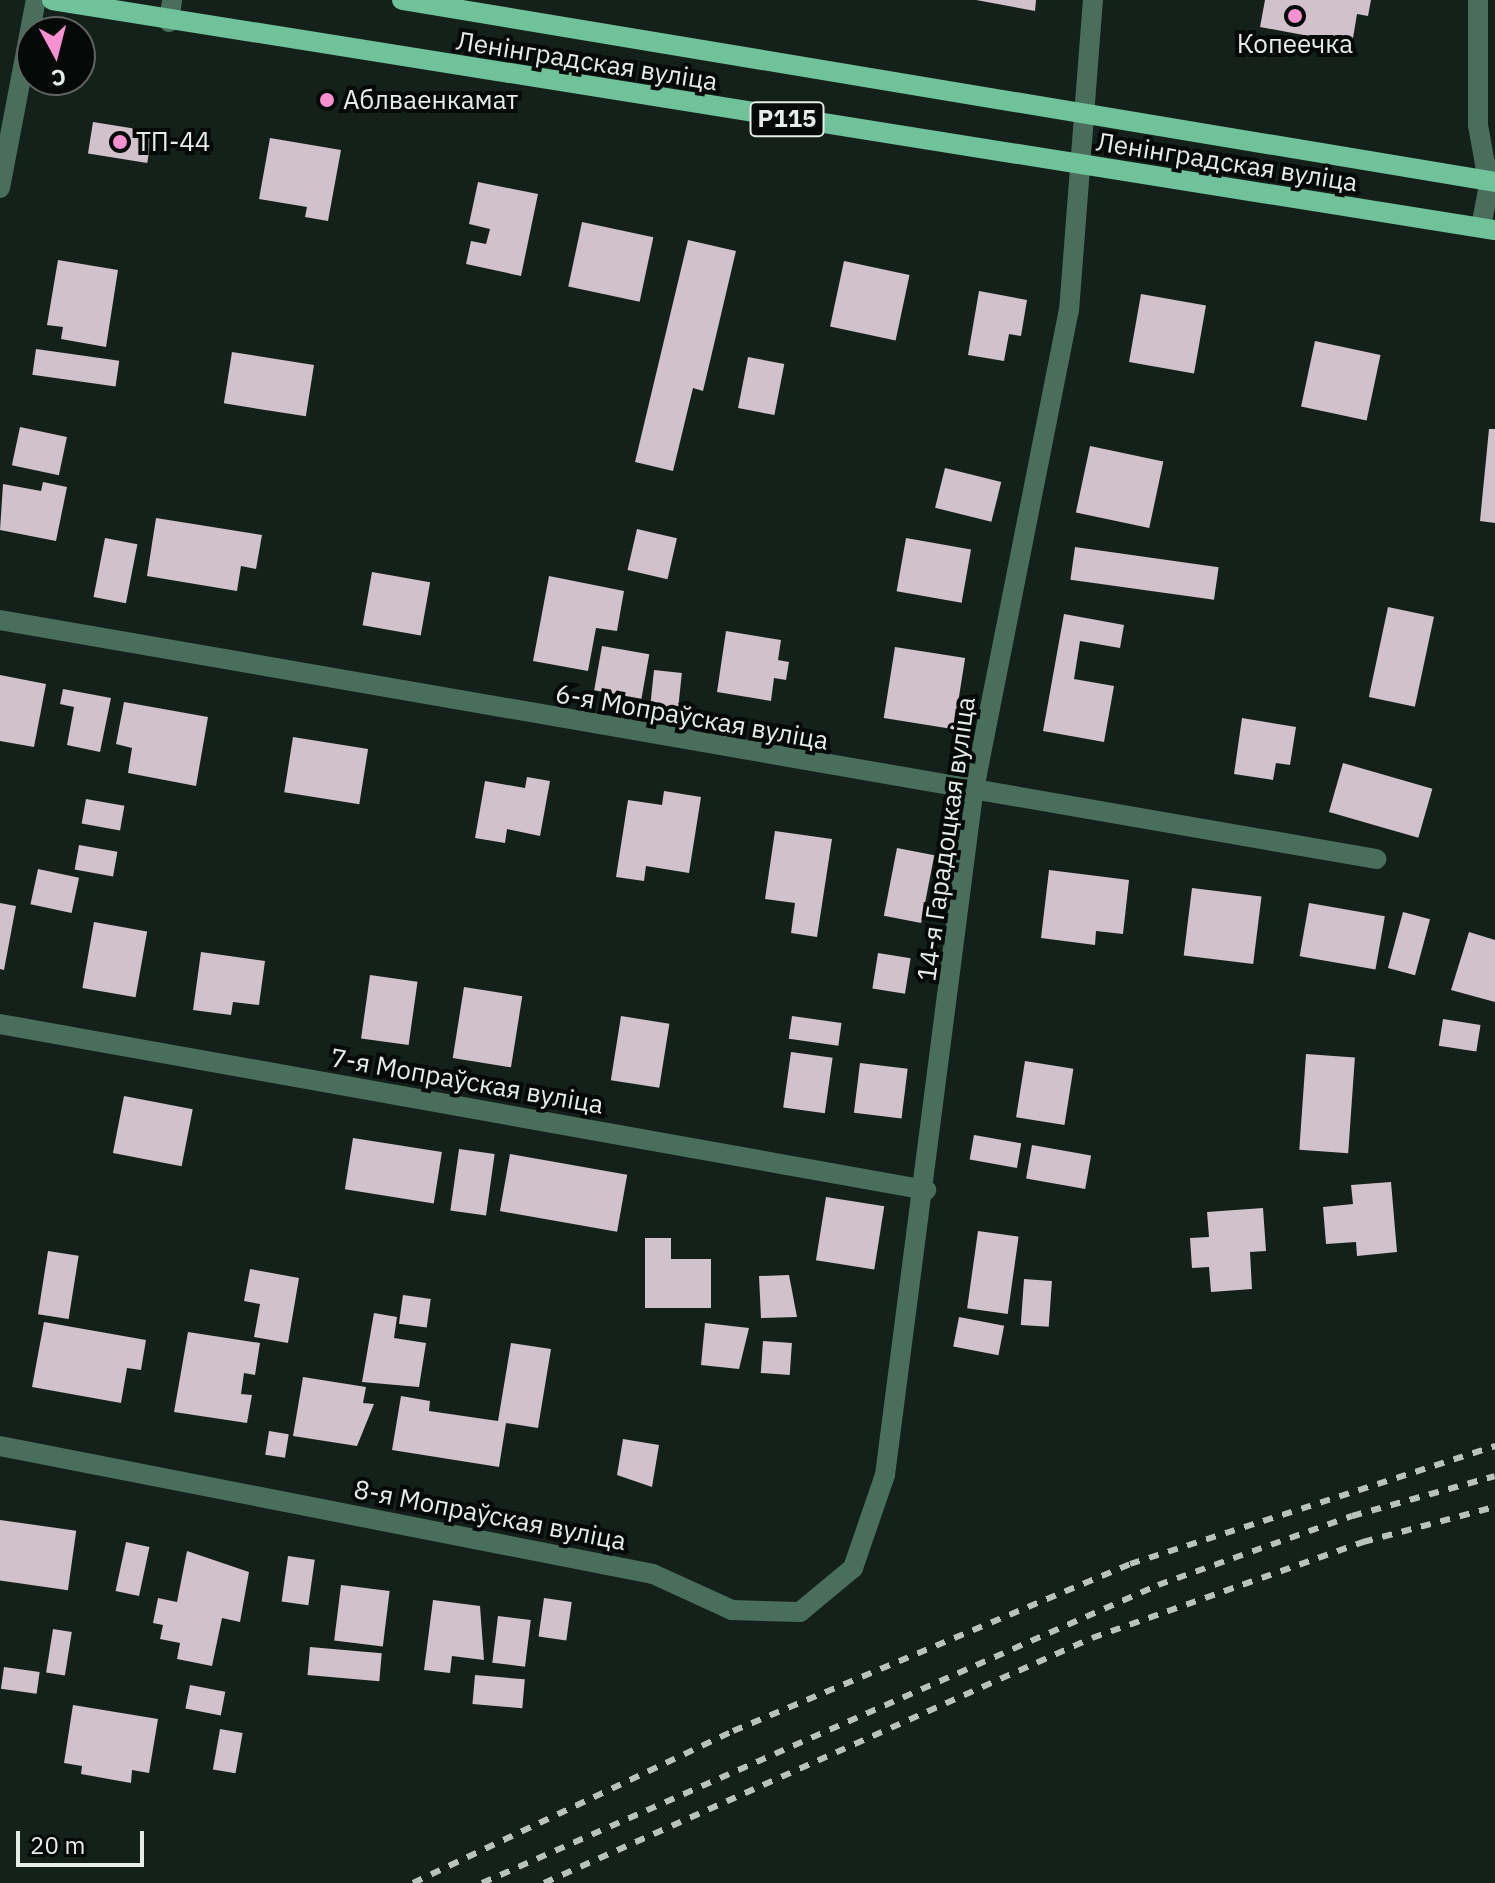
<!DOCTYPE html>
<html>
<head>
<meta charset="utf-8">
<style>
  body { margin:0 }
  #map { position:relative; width:1495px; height:1883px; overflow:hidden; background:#14211b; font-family:"IBM Plex Sans",sans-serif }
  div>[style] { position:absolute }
  .building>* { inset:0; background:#d1c1ca; transform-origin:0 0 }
  .minor>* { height:20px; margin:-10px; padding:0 10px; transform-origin:10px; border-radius:10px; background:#496f5c }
  .tertiary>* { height:20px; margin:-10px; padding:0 10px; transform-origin:10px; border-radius:10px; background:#496f5c }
  .primary>* { height:20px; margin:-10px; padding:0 10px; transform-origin:10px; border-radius:10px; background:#6fc29a }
  .rail>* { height:6px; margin-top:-3px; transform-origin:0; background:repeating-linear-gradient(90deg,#b9c3bd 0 10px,transparent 0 20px) }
  .dots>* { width:22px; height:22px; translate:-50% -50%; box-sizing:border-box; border:4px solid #050907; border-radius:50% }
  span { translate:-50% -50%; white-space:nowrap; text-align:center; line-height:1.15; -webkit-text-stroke:8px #050907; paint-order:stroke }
  .shield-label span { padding:2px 6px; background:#050907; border:2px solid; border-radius:6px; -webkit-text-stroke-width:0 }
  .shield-label { font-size:24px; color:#e5ede8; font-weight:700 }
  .poi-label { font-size:26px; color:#e5ede8 }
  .left { translate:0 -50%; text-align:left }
  .street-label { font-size:26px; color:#e5ede8 }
  .north { position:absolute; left:16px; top:16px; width:80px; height:80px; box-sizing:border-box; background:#050907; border:2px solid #5f6461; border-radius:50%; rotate:173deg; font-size:22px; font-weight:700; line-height:32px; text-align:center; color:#e5ede8 }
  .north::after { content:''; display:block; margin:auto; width:28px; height:36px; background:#f690d0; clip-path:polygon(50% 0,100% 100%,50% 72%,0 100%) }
  .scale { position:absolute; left:16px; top:1831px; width:128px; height:36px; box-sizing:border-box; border:4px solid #e5ede8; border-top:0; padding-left:10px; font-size:24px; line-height:28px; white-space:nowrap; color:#e5ede8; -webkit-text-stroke:6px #050907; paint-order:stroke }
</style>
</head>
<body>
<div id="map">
  <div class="building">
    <div style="clip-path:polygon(976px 0,1036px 0,1035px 11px)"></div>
    <div style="clip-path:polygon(1265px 0,1371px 0,1368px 16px,1357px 14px,1352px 44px,1260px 27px)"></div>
    <div style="left:93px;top:122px;width:60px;height:32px;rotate:9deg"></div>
    <div style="clip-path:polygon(270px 138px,341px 150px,328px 221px,305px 217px,307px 207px,259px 199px)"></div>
    <div style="clip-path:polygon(478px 182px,538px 194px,521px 276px,466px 264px,471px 241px,486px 244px,490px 229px,469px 224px)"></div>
    <div style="left:582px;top:222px;width:73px;height:66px;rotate:12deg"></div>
    <div style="clip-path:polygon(688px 240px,736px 251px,703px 391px,693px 388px,673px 471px,635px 462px)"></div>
    <div style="clip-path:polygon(58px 260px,118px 270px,106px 347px,61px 339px,63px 327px,47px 325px)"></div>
    <div style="left:844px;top:261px;width:67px;height:67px;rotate:12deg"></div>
    <div style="clip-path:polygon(979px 291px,1027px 300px,1021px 336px,1009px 334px,1004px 361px,968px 355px)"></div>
    <div style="left:1141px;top:294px;width:66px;height:69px;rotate:10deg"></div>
    <div style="left:1315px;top:341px;width:67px;height:67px;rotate:12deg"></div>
    <div style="left:36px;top:349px;width:84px;height:26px;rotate:8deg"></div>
    <div style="left:232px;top:352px;width:83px;height:52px;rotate:9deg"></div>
    <div style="left:748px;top:357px;width:37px;height:52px;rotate:11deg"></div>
    <div style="left:20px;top:427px;width:48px;height:39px;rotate:12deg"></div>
    <div style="clip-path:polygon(1489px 429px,1495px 429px,1495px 523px,1480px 521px)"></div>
    <div style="left:1090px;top:446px;width:75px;height:68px;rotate:12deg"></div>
    <div style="left:945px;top:468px;width:58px;height:41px;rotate:14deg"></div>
    <div style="clip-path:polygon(43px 482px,67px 487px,56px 541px,0 530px,3px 484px,41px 491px)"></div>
    <div style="clip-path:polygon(156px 518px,262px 535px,256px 569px,241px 566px,237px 591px,147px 576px)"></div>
    <div style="left:637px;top:529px;width:41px;height:42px;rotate:13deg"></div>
    <div style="left:105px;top:538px;width:33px;height:60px;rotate:11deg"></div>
    <div style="left:906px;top:538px;width:66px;height:54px;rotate:10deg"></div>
    <div style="left:1075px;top:547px;width:145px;height:33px;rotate:8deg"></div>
    <div style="left:372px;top:572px;width:59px;height:54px;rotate:10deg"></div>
    <div style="clip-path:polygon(549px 576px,624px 591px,617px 631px,596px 628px,588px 671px,533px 661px)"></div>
    <div style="left:1388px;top:607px;width:47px;height:92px;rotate:12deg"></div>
    <div style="clip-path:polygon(1064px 614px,1124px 625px,1120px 648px,1080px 641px,1074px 679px,1114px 686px,1104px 742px,1043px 731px)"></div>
    <div style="clip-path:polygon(726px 631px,781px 640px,778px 660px,789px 662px,786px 680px,774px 678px,771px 701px,717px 692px)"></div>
    <div style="left:602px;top:646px;width:48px;height:45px;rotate:10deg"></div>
    <div style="left:895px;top:647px;width:71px;height:72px;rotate:9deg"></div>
    <div style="left:654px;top:670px;width:28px;height:42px;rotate:6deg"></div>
    <div style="clip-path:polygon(0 675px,46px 684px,34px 747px,0 741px)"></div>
    <div style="clip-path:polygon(63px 689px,111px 698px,100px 752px,67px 745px,74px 707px,60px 704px)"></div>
    <div style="clip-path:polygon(124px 702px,208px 717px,196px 786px,128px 773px,132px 748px,116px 744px)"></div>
    <div style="clip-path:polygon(1242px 718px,1296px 727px,1290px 765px,1276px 763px,1273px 780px,1234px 774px)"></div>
    <div style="left:293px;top:737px;width:76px;height:56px;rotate:9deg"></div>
    <div style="left:1343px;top:763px;width:93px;height:51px;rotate:16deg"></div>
    <div style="clip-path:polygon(527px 777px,550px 781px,540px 836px,507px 829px,505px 843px,475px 838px,485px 781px,525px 788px)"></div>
    <div style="clip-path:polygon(664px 791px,701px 797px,689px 873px,646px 866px,644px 881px,616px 877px,628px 800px,662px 805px)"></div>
    <div style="left:86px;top:799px;width:39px;height:25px;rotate:10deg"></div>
    <div style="clip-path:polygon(775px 831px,832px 839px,817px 937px,791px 933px,795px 903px,765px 899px)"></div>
    <div style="left:79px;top:845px;width:39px;height:25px;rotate:10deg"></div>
    <div style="left:897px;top:848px;width:38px;height:69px;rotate:11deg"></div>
    <div style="left:38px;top:869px;width:42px;height:36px;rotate:12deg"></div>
    <div style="clip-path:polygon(1049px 870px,1129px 880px,1123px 934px,1096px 931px,1095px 945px,1041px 938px)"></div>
    <div style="left:1192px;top:888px;width:70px;height:68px;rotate:7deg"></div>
    <div style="clip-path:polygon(0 903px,16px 906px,4px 970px,0 969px)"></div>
    <div style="left:1309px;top:903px;width:77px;height:54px;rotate:10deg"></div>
    <div style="left:1403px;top:912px;width:28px;height:58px;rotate:15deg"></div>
    <div style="left:94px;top:922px;width:54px;height:67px;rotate:10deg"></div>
    <div style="clip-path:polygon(1469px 932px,1495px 940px,1495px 1002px,1451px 990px)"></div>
    <div style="clip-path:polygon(201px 952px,265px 961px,259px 1005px,233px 1002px,231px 1015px,193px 1010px)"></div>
    <div style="left:878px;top:953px;width:33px;height:36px;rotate:9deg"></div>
    <div style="left:370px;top:975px;width:48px;height:64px;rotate:8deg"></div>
    <div style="left:464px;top:987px;width:59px;height:72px;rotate:9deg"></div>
    <div style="left:621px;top:1016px;width:49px;height:65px;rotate:9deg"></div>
    <div style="left:792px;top:1016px;width:50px;height:23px;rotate:8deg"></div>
    <div style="left:1443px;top:1019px;width:38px;height:27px;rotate:9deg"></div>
    <div style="left:791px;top:1052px;width:42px;height:56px;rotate:8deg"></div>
    <div style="left:1306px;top:1054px;width:49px;height:96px;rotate:4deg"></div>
    <div style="left:1025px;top:1061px;width:49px;height:57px;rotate:9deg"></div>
    <div style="left:860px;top:1063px;width:48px;height:50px;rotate:7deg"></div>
    <div style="left:124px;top:1096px;width:70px;height:58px;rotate:11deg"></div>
    <div style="left:974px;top:1135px;width:48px;height:25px;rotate:10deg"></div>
    <div style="left:353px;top:1138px;width:90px;height:52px;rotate:9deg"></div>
    <div style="left:1032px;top:1145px;width:60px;height:34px;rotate:10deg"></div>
    <div style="left:459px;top:1149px;width:36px;height:62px;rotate:8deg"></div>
    <div style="left:510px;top:1154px;width:119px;height:58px;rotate:10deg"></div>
    <div style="clip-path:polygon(1391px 1182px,1397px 1252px,1357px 1256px,1356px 1242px,1326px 1244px,1323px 1207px,1353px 1204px,1351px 1185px)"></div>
    <div style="left:826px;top:1197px;width:59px;height:64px;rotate:9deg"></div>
    <div style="clip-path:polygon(1263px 1208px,1266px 1251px,1250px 1252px,1252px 1289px,1211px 1292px,1209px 1267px,1192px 1268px,1190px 1238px,1209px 1237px,1207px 1212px)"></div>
    <div style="left:978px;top:1231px;width:41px;height:78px;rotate:8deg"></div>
    <div style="clip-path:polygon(645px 1238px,671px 1238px,671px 1259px,711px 1259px,711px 1308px,645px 1308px)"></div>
    <div style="left:48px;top:1251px;width:31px;height:64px;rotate:9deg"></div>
    <div style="clip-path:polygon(250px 1269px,299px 1278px,288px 1343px,254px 1337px,260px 1304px,244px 1301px)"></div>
    <div style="clip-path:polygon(789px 1275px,797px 1317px,761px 1318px,759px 1276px)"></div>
    <div style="left:1024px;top:1279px;width:28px;height:46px;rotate:4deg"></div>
    <div style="left:403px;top:1295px;width:28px;height:29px;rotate:8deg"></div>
    <div style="clip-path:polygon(374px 1313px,397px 1317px,394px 1338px,426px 1343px,419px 1387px,362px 1382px)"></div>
    <div style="left:959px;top:1317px;width:46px;height:30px;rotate:11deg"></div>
    <div style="clip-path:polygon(44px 1322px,146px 1340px,141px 1370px,127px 1368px,121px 1403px,32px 1387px)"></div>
    <div style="clip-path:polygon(705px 1323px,749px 1328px,739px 1369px,701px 1365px)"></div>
    <div style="clip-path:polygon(188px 1332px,260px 1343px,255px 1375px,244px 1373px,241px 1394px,252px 1395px,247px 1423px,174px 1412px)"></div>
    <div style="left:763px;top:1341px;width:29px;height:32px;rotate:4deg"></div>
    <div style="clip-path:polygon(511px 1343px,551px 1349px,538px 1428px,506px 1423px,499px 1467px,392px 1450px,401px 1396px,430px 1401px,429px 1411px,498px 1421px)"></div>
    <div style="clip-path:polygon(303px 1377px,366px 1387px,363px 1403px,374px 1404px,357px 1446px,293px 1436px)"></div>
    <div style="left:269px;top:1431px;width:20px;height:24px;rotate:9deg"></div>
    <div style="clip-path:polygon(623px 1439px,659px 1445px,652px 1487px,617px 1475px)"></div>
    <div style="left:0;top:1520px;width:77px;height:60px;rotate:8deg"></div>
    <div style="left:126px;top:1542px;width:24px;height:50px;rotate:12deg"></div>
    <div style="clip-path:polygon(187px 1551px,249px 1572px,240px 1622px,222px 1618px,212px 1666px,177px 1659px,180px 1643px,160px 1639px,163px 1625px,153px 1623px,158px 1598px,177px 1602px)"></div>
    <div style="left:288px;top:1556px;width:27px;height:46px;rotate:8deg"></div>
    <div style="left:341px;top:1585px;width:49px;height:56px;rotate:7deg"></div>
    <div style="left:544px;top:1598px;width:28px;height:39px;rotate:8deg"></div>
    <div style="clip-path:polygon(433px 1600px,480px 1606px,484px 1660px,452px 1656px,450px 1673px,424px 1670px)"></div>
    <div style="left:498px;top:1616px;width:33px;height:47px;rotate:7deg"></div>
    <div style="left:53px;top:1629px;width:19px;height:44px;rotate:9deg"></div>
    <div style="left:310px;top:1647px;width:72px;height:28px;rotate:5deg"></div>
    <div style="left:4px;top:1667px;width:36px;height:22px;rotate:8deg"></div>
    <div style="left:475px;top:1675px;width:50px;height:29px;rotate:5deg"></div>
    <div style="left:190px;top:1685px;width:36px;height:24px;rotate:11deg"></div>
    <div style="clip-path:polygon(73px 1705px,158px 1719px,149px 1773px,132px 1770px,131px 1783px,81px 1774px,82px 1766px,64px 1763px)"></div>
    <div style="left:220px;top:1729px;width:23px;height:41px;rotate:10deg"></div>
  </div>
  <div class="minor">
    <div style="left:1478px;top:0;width:125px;rotate:90deg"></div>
    <div style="left:1478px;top:125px;width:57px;rotate:79.9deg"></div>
    <div style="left:0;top:188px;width:191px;rotate:-79.2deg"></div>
    <div style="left:1481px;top:227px;width:59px;rotate:-79.3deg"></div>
    <div style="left:0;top:620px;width:1397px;rotate:9.85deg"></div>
    <div style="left:0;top:1024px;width:941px;rotate:10.16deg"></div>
    <div style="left:0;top:1446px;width:665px;rotate:11.09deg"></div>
    <div style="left:653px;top:1574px;width:87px;rotate:24.5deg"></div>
    <div style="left:732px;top:1610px;width:68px;rotate:1.7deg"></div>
    <div style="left:800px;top:1612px;width:69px;rotate:-39.7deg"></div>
    <div style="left:853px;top:1568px;width:98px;rotate:-71deg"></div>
    <div style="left:885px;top:1475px;width:687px;rotate:-82.64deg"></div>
    <div style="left:973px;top:794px;width:492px;rotate:-78.8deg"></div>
    <div style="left:1069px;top:311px;width:312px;rotate:-85.6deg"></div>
  </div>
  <div class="tertiary">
    <div style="left:169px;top:22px;width:22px;rotate:-82deg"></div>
  </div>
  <div class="primary">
    <div style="left:52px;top:0;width:1461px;rotate:9.06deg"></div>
    <div style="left:402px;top:0;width:1108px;rotate:9.45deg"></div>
  </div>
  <div class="rail">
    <div style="left:413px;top:1883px;width:354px;rotate:-25.4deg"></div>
    <div style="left:733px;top:1731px;width:431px;rotate:-22.8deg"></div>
    <div style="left:1130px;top:1564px;width:384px;rotate:-17.9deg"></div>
    <div style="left:482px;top:1883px;width:739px;rotate:-23.79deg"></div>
    <div style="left:1158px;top:1585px;width:206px;rotate:-19.6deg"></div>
    <div style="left:1352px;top:1516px;width:148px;rotate:-15.6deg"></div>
    <div style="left:544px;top:1883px;width:600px;rotate:-24.09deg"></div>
    <div style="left:1092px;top:1638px;width:288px;rotate:-19.5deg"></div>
    <div style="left:1363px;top:1542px;width:137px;rotate:-14.9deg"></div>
  </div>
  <div class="dots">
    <div style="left:1295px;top:16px;background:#f690d0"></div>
    <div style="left:327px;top:100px;background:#f690d0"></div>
    <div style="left:120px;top:142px;background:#f690d0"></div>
  </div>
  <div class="shield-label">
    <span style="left:787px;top:119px">Р115</span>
  </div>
  <div class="poi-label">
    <span style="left:1295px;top:44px">Копеечка</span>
    <span class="left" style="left:343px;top:100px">Аблваенкамат</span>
    <span class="left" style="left:136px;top:142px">ТП-44</span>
  </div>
  <div class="street-label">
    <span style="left:587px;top:61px;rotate:9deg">Ленінградская вуліца</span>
    <span style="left:1227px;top:162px;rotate:9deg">Ленінградская вуліца</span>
    <span style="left:692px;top:717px;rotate:10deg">6-я Мопраўская вуліца</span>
    <span style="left:946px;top:839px;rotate:-82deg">14-я Гарадоцкая вуліца</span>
    <span style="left:467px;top:1081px;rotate:10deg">7-я Мопраўская вуліца</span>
    <span style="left:490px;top:1515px;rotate:11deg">8-я Мопраўская вуліца</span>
  </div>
  <div class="north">С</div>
  <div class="scale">20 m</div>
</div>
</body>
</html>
